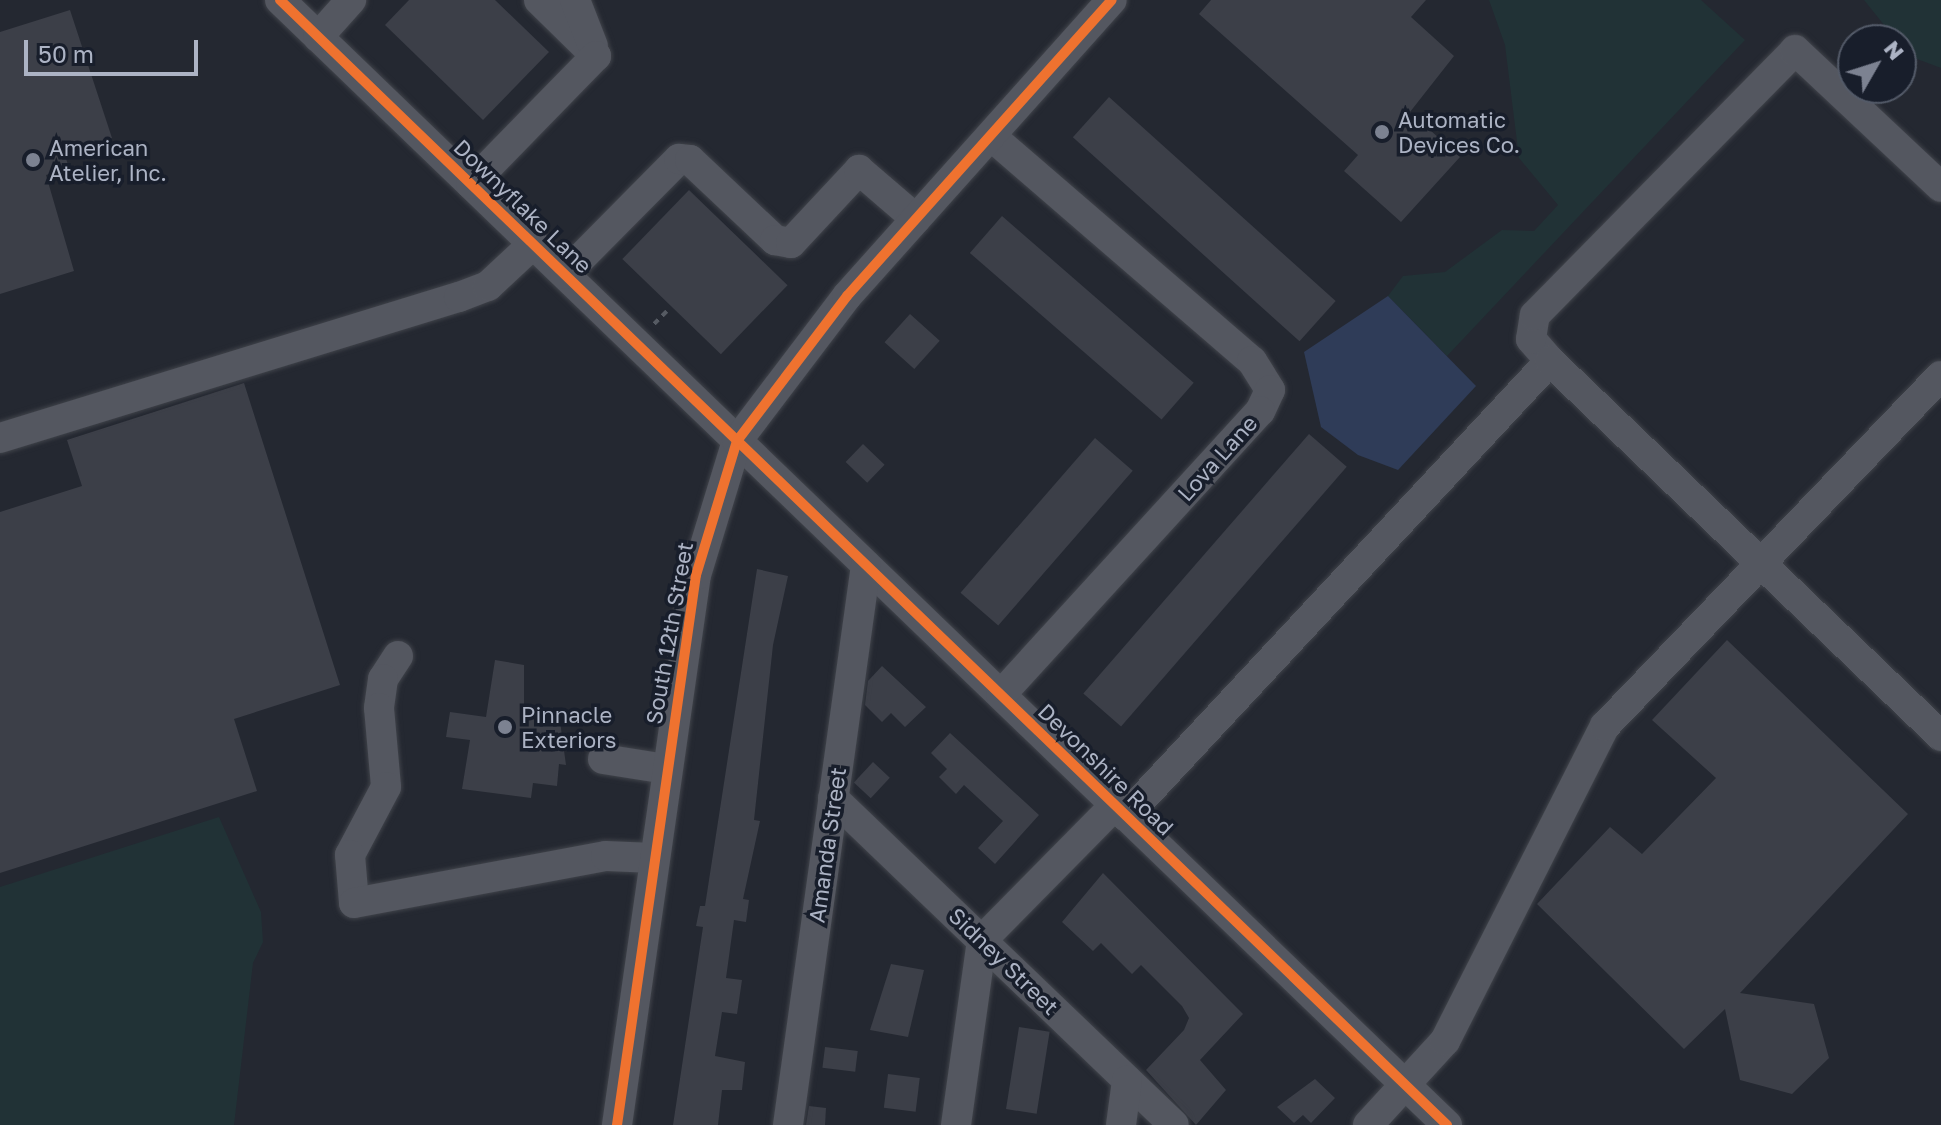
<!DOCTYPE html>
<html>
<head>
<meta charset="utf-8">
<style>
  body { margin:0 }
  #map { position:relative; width:1941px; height:1125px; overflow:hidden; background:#242831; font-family:"Golos Text",sans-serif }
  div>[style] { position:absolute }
  .green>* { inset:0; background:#213236 }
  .water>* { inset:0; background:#2f3c58 }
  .building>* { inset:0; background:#3c3f48; transform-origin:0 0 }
  .path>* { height:4px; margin-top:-2px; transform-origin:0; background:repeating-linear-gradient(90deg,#565b63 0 6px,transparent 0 12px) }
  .roads { filter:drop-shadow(0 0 2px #40434a) drop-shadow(0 0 2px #40434a) }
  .minor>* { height:30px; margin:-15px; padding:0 15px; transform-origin:15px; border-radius:15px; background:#545760 }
  .cycleway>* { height:10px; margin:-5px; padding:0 5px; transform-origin:5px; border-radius:5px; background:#ef722f }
  .dots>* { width:22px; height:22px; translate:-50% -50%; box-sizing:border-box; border:4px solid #181e2b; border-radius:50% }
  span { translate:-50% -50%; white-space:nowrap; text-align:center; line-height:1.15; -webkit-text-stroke:7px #181e2b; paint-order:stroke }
  .poi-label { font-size:22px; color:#acb3c4 }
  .left { translate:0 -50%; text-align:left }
  .street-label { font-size:22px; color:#acb3c4 }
  .north { position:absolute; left:1837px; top:24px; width:80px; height:80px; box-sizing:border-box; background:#181e2b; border:2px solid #535a68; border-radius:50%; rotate:51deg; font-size:22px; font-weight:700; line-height:32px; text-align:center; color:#acb3c4 }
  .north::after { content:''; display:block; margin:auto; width:28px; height:36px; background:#7c8291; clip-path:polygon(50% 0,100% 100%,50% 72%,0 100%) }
  .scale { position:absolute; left:24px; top:40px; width:174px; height:36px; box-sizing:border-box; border:4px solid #acb3c4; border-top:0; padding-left:10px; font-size:24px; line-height:28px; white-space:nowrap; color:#acb3c4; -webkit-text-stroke:6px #181e2b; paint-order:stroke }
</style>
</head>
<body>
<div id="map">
  <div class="green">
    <div style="clip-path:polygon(1489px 0,1701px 0,1745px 40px,1447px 356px,1388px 296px,1403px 276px,1445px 272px,1502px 230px,1534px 231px,1558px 205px,1519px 158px,1505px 45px)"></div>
    <div style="clip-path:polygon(1864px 0,1941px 0,1941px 68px,1909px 56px)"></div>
    <div style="clip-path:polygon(219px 817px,261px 912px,263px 942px,253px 963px,234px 1125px,0 1125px,0 887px)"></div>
  </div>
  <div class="water">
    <div style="clip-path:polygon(1388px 296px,1476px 386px,1398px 470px,1358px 455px,1321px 427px,1304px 352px)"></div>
  </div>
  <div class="building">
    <div style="clip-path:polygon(409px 0,495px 0,549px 52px,483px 120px,385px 25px)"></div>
    <div style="clip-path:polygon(1211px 0,1426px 0,1411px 17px,1454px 56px,1410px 112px,1460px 157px,1401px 222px,1344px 171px,1358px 155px,1199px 14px)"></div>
    <div style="clip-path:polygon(70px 10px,112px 138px,64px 152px,69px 168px,46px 175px,74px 271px,0 294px,0 32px)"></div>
    <div style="left:1109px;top:97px;width:305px;height:54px;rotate:42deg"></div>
    <div style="left:689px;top:190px;width:137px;height:96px;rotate:44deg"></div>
    <div style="left:1002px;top:216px;width:254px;height:49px;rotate:41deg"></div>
    <div style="left:910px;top:314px;width:40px;height:38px;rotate:42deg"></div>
    <div style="clip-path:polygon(244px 383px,340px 685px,234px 719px,257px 791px,0 873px,0 512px,82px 486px,67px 440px)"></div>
    <div style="left:1309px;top:434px;width:50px;height:344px;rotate:41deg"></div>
    <div style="left:1095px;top:438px;width:50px;height:205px;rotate:41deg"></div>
    <div style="left:863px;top:444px;width:30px;height:25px;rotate:44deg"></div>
    <div style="clip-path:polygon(757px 569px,788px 576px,773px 645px,754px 820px,760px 821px,743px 899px,749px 900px,746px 922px,734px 920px,726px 978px,742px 980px,737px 1014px,722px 1012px,715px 1056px,745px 1062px,742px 1090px,722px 1090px,718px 1125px,673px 1125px,703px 927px,696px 926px,700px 906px,705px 906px)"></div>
    <div style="clip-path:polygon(1727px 640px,1908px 814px,1740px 993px,1814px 1004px,1829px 1058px,1792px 1094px,1740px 1080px,1725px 1009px,1684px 1049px,1537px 904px,1610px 827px,1642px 854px,1716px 778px,1652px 720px)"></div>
    <div style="clip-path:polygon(495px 660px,524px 665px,524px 711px,559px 714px,566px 765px,559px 764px,557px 786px,533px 783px,531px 798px,462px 789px,470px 740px,446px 737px,450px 712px,486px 717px)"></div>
    <div style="clip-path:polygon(882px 666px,926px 707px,905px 727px,891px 713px,882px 722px,865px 705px,868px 681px)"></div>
    <div style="clip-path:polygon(950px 733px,1039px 815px,995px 864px,978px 848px,1003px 821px,964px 785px,956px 794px,939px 777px,947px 769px,931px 753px)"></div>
    <div style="left:873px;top:762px;width:23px;height:28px;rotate:43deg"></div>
    <div style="clip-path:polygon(1103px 873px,1243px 1014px,1200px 1060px,1226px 1090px,1196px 1125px,1146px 1070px,1184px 1030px,1189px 1018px,1182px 1006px,1141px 965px,1132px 974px,1101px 943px,1093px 951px,1062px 922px)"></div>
    <div style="clip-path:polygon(891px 964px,924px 970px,908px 1037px,870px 1030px)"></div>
    <div style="left:1019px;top:1027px;width:31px;height:83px;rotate:9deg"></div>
    <div style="left:825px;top:1047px;width:33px;height:21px;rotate:7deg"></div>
    <div style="left:888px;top:1074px;width:32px;height:34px;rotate:7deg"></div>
    <div style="clip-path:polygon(1315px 1079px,1335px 1098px,1311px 1123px,1303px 1115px,1294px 1123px,1277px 1107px)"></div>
    <div style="clip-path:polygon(809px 1106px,826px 1108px,825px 1125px,806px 1125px)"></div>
  </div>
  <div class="path">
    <div style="left:654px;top:324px;width:18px;rotate:-45deg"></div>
  </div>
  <div class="roads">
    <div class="minor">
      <div style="left:280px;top:0;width:1621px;rotate:43.95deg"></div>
      <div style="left:539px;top:0;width:80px;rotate:44.5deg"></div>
      <div style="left:575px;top:0;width:49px;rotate:68.6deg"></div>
      <div style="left:318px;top:37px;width:50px;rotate:-48.3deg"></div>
      <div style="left:991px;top:136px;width:345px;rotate:40.8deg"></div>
      <div style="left:1252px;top:361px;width:34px;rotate:58deg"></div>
      <div style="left:1270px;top:390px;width:23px;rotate:115deg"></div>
      <div style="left:1260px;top:411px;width:384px;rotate:132.4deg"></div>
      <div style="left:471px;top:184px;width:179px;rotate:-45.7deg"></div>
      <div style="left:565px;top:274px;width:162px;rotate:-45.3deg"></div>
      <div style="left:679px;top:159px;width:11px;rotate:5deg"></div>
      <div style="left:690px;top:160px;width:117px;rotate:43.3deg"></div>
      <div style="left:775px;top:240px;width:16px;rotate:11deg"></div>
      <div style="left:791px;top:243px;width:100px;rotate:-47deg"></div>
      <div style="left:859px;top:170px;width:75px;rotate:40.7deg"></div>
      <div style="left:1550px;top:361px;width:29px;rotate:-131deg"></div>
      <div style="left:1531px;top:339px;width:24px;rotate:-81deg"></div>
      <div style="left:1535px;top:315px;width:371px;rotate:-45.5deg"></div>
      <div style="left:1795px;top:50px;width:200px;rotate:43.2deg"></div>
      <div style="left:0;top:438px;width:480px;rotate:-17.1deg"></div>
      <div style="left:459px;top:297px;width:31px;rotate:-21deg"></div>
      <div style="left:488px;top:286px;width:62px;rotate:-43deg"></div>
      <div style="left:398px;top:656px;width:27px;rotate:123deg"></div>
      <div style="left:383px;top:679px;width:29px;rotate:98deg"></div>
      <div style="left:379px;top:708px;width:79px;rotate:84.9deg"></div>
      <div style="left:386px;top:787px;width:77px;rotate:117.9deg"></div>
      <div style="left:350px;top:855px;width:48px;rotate:85.2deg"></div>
      <div style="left:354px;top:903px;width:256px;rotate:-10.6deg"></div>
      <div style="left:606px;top:856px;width:48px;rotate:2.4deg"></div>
      <div style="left:603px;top:759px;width:64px;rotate:9deg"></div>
      <div style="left:833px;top:798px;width:472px;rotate:43.8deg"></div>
      <div style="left:1126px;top:816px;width:622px;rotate:-47.02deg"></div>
      <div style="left:1550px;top:361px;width:542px;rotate:43.8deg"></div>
      <div style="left:617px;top:1125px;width:556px;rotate:-81.83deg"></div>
      <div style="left:696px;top:575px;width:140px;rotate:-73deg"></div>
      <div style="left:737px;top:441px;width:182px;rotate:-52.8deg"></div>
      <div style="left:847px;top:296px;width:397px;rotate:-48.2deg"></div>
      <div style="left:788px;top:1125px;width:565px;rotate:-82.07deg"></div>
      <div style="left:956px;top:1125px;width:187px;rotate:-82deg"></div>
      <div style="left:982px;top:940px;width:190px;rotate:-45.4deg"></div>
      <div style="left:1121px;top:1125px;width:45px;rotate:-82.4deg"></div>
      <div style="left:1368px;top:1125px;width:114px;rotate:-47.5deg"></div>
      <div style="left:1445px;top:1041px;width:353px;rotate:-63.1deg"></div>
      <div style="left:1605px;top:726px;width:485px;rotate:-46.2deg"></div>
    </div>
  </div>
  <div class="cycleway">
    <div style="left:280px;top:0;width:1621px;rotate:43.95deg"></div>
    <div style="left:617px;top:1125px;width:556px;rotate:-81.83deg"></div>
    <div style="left:696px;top:575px;width:140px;rotate:-73deg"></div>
    <div style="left:737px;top:441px;width:182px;rotate:-52.8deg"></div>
    <div style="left:847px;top:296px;width:397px;rotate:-48.2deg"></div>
  </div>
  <div class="dots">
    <div style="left:1382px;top:132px;background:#7c8291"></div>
    <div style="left:33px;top:160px;background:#7c8291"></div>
    <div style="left:505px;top:727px;background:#7c8291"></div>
  </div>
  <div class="poi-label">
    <span class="left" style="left:1398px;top:132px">Automatic<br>Devices Co.</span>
    <span class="left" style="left:49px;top:160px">American<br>Atelier, Inc.</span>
    <span class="left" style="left:521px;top:727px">Pinnacle<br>Exteriors</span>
  </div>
  <div class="street-label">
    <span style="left:523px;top:206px;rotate:44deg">Downyflake Lane</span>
    <span style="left:1217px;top:458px;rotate:-48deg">Lova Lane</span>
    <span style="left:669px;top:633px;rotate:-80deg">South 12th Street</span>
    <span style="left:1106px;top:769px;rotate:44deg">Devonshire Road</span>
    <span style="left:827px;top:845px;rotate:-82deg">Amanda Street</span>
    <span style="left:1004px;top:961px;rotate:44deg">Sidney Street</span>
  </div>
  <div class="north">N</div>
  <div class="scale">50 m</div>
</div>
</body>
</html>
